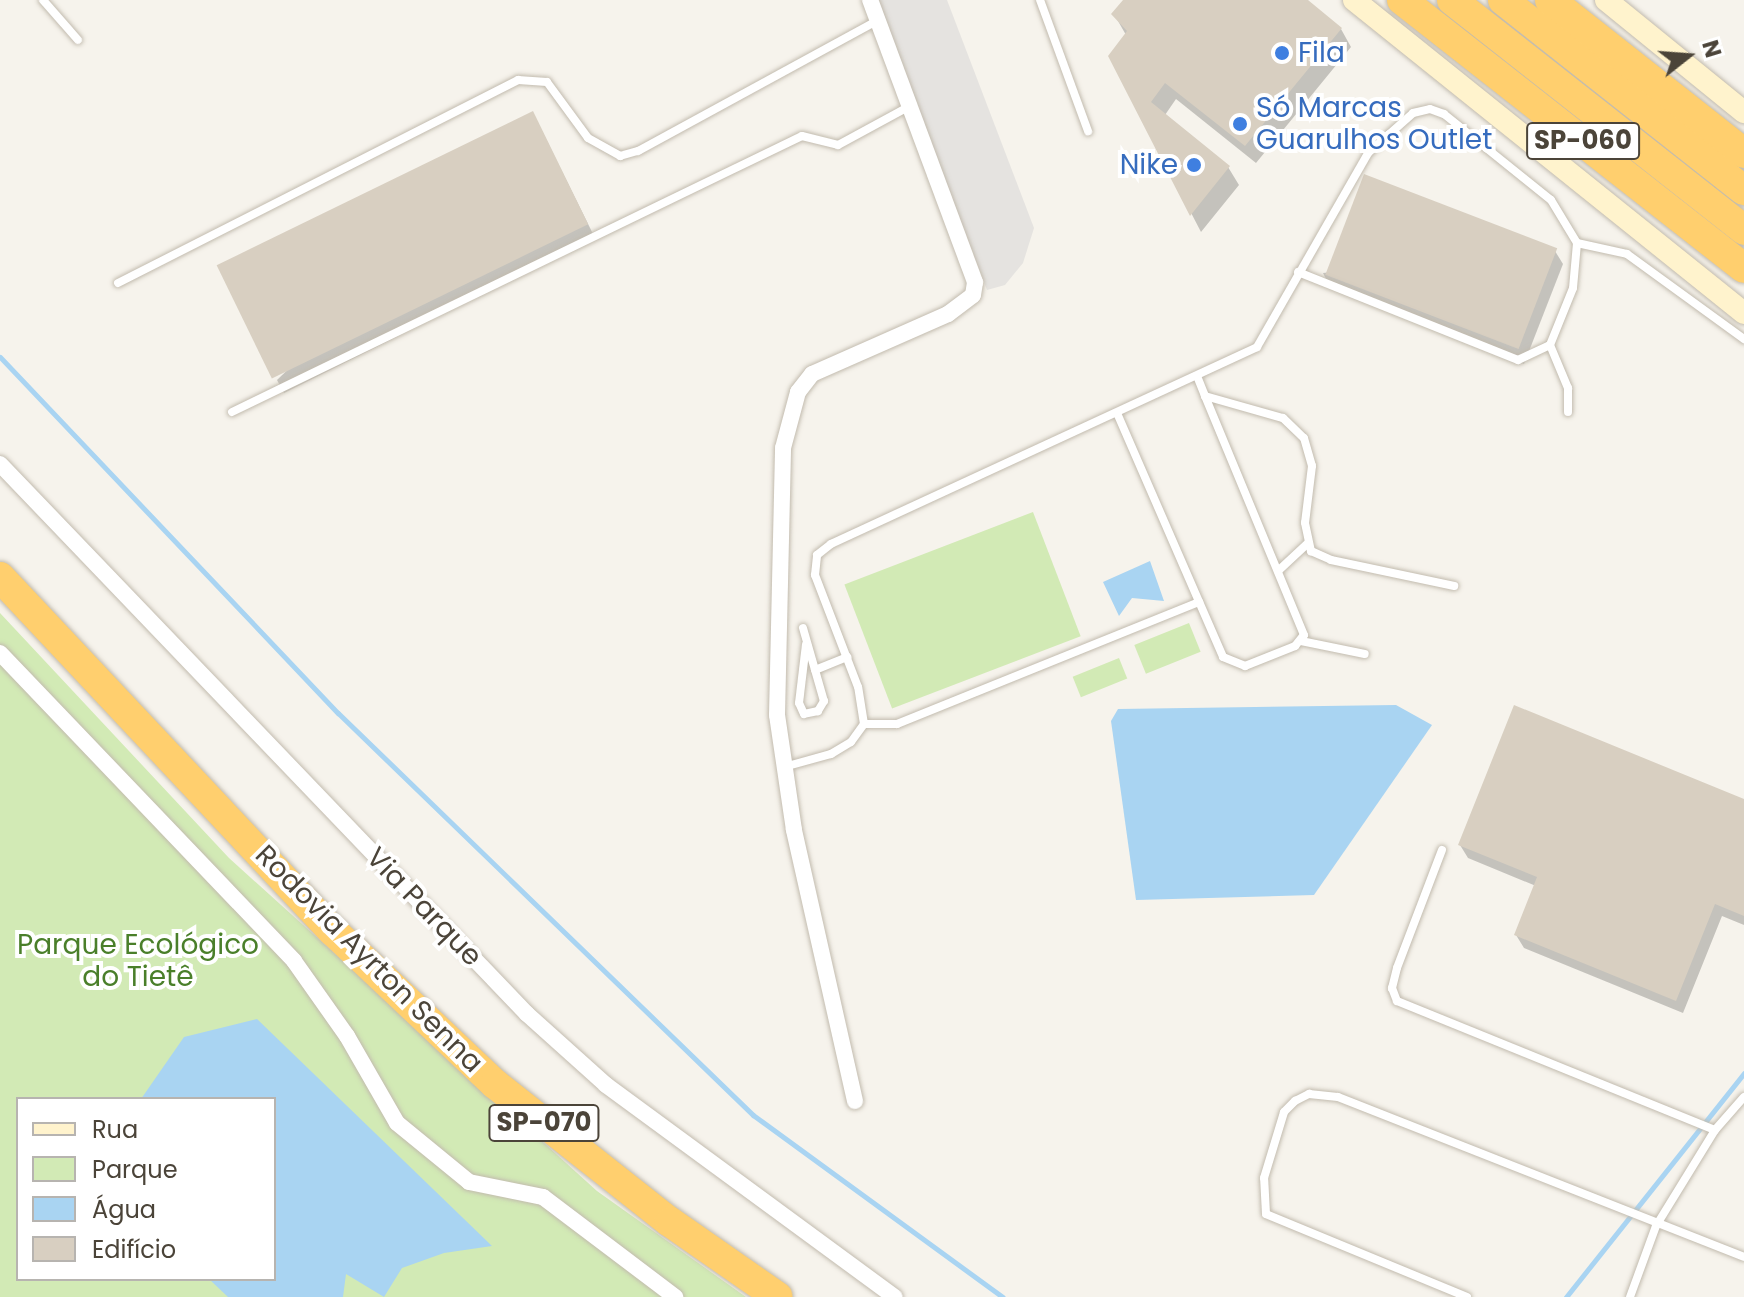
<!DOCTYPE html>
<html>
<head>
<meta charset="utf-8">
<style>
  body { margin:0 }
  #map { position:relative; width:1744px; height:1297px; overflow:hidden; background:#f6f3ec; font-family:Poppins,sans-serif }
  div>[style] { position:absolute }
  .green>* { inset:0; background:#d2eab5; transform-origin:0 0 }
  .parking>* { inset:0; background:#e5e3e0 }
  .water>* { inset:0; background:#a9d4f2 }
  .shadow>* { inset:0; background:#0003 }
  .stream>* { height:5px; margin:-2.5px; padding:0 2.5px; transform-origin:2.5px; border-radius:2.5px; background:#a9d4f2 }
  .building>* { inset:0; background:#d8cfc1; transform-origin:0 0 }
  .roads { filter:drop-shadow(0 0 2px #c2bbae) drop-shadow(0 0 2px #c2bbae) }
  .service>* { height:8px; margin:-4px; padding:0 4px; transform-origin:4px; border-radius:4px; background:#fff }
  .minor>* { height:16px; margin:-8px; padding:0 8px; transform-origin:8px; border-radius:8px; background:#fff }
  .secondary>* { height:22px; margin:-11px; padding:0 11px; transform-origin:11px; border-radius:11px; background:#fff3cd }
  .motorway>* { height:30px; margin:-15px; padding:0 15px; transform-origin:15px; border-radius:15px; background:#ffcf6e }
  .dots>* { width:22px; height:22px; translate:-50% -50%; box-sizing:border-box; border:4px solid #fff; border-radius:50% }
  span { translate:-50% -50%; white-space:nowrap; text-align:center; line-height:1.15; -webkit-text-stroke:8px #fff; paint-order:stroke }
  .shield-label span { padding:2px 6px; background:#fff; border:2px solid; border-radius:6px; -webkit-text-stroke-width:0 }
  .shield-label { font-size:26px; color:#4b4439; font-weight:700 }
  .shop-label { font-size:28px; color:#366cbe }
  .left { translate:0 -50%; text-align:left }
  .right { translate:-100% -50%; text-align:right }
  .street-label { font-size:28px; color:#4b4439 }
  .park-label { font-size:28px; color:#4a7f2a }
  .legend { position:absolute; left:16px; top:1097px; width:260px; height:184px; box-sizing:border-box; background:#fff; border:2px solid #b7b4b0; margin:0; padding:10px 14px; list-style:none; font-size:24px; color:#4b4439 }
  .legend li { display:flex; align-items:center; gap:16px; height:40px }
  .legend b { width:40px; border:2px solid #b7b4b0 }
  .north { position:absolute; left:1648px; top:16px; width:80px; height:80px; -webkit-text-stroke:6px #fff; paint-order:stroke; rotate:73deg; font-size:22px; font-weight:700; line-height:32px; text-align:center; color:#4b4439 }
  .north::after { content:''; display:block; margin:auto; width:28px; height:36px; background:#4b4439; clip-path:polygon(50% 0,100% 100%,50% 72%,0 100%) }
</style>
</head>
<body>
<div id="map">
  <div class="green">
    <div style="left:1033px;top:512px;width:133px;height:202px;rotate:69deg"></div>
    <div style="clip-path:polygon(evenodd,0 613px,229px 858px,597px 1191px,746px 1297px,0 1297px,0 613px,18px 1099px,274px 1099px,274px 1279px,18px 1279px,18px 1099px)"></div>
    <div style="left:1189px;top:623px;width:31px;height:59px;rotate:68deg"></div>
    <div style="left:1119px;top:658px;width:22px;height:50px;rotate:68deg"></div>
  </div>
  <div class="parking">
    <div style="clip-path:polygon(877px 0,947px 0,1034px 228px,1023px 263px,1005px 285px,987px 290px)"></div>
  </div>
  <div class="water">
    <div style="clip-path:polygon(1150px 561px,1164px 601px,1132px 598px,1119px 616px,1103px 582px)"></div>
    <div style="clip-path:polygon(1396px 705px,1432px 725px,1314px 895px,1136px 900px,1111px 721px,1118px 709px)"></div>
    <div style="clip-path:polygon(257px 1019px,492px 1246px,444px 1253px,402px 1268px,384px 1297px,346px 1274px,343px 1297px,228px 1297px,209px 1279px,274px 1279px,274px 1099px,141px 1099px,184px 1037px)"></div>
  </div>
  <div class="shadow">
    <div style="clip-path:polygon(1125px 0,1304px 0,1341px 29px,1351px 47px,1256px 163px,1176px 99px,1165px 115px,1228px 167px,1239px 185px,1201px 232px,1110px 57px,1126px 35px,1114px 14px)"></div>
    <div style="clip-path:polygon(540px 127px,595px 238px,284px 393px,277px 380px)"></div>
    <div style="clip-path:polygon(1555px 251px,1563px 264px,1524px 364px,1330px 287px,1323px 273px)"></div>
    <div style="clip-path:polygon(1744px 801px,1744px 925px,1722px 916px,1683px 1013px,1524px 948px,1516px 935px,1536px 886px,1468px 858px,1460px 845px)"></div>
  </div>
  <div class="stream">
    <div style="left:0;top:357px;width:491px;rotate:46.5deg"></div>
    <div style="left:338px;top:713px;width:578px;rotate:44.09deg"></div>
    <div style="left:753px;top:1115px;width:309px;rotate:36.1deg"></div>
    <div style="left:1566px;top:1297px;width:286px;rotate:-51.5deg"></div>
  </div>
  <div class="building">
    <div style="clip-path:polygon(1123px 0,1308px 0,1342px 28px,1245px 146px,1165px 83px,1151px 102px,1230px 166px,1190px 216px,1108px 56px,1127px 31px,1111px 14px)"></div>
    <div style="left:533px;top:111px;width:126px;height:352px;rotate:64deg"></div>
    <div style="left:1364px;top:174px;width:207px;height:108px;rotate:21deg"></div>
    <div style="clip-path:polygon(1514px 705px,1744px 799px,1744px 916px,1715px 904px,1676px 1001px,1514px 935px,1537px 877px,1458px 845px)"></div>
  </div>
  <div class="roads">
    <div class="service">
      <div style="left:43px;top:0;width:53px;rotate:48.8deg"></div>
      <div style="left:1040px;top:0;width:140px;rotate:69.9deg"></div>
      <div style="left:1298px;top:272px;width:237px;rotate:21.8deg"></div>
      <div style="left:1518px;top:360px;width:35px;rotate:-25deg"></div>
      <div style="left:1550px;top:345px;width:61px;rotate:-68deg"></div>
      <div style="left:1573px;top:288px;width:45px;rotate:-84.9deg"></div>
      <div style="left:118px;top:283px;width:449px;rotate:-26.9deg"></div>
      <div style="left:518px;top:80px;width:29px;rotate:4deg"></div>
      <div style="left:547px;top:82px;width:69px;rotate:53.8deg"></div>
      <div style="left:588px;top:138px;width:37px;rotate:29deg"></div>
      <div style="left:620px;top:156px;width:19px;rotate:-16deg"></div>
      <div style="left:638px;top:151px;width:273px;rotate:-28.6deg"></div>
      <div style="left:1550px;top:345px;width:47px;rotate:67.3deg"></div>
      <div style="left:1568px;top:388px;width:24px;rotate:90deg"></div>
      <div style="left:1197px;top:376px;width:22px;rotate:68deg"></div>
      <div style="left:1205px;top:396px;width:81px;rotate:15.8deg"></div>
      <div style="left:1283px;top:418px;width:29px;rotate:44deg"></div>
      <div style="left:1304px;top:438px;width:29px;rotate:74deg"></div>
      <div style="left:1312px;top:466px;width:57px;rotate:97deg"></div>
      <div style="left:1305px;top:523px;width:29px;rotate:78deg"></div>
      <div style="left:1311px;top:551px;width:22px;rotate:24deg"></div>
      <div style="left:1331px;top:560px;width:126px;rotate:11.9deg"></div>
      <div style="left:232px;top:412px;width:633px;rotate:-25.84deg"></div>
      <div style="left:802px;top:136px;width:37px;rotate:14deg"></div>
      <div style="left:838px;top:145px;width:82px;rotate:-28.4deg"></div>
      <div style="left:1117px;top:413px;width:266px;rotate:66.5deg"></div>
      <div style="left:1223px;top:657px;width:24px;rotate:22deg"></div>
      <div style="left:1245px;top:666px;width:54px;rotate:-21.8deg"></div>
      <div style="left:1295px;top:646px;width:14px;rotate:-51deg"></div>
      <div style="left:1304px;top:635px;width:259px;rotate:-112.5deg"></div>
      <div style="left:1278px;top:571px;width:40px;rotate:-43deg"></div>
      <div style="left:803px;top:628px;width:76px;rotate:74deg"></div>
      <div style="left:824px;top:701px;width:12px;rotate:121deg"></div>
      <div style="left:818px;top:711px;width:14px;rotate:168deg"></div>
      <div style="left:804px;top:714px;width:12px;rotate:-114deg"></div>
      <div style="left:799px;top:703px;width:59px;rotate:-83.2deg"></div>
      <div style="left:1301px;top:641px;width:65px;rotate:11.5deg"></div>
      <div style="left:815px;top:670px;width:35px;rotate:-22deg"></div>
      <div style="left:864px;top:724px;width:33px"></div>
      <div style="left:897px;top:724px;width:326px;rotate:-22deg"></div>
      <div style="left:784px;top:767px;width:49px;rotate:-15.5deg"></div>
      <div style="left:831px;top:754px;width:23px;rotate:-31deg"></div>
      <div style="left:851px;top:742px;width:22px;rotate:-54deg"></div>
      <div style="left:864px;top:724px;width:37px;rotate:-99deg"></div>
      <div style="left:858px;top:687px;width:120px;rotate:-111deg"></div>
      <div style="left:815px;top:575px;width:20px;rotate:-84deg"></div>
      <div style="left:817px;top:555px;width:18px;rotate:-38deg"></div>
      <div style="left:831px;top:544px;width:469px;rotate:-24.8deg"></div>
      <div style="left:1257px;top:347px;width:224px;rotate:-60.2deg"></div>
      <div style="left:1368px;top:153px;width:60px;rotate:-41.6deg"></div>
      <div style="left:1413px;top:113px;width:17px;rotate:-13deg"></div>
      <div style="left:1430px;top:109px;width:15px;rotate:20deg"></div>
      <div style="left:1444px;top:114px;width:137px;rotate:38.8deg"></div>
      <div style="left:1551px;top:200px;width:50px;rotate:58.8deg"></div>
      <div style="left:1577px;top:243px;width:51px;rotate:12.4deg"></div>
      <div style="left:1627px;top:254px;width:145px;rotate:36deg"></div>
      <div style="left:1442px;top:850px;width:126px;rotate:110.9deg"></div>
      <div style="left:1397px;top:968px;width:21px;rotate:104deg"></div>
      <div style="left:1392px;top:988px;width:14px;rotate:69deg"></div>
      <div style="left:1397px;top:1001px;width:343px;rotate:22.1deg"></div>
      <div style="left:1467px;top:1297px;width:217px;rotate:-157.6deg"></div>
      <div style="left:1266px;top:1214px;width:36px;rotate:-93deg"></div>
      <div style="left:1264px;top:1178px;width:69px;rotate:-73.1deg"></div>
      <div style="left:1284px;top:1112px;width:16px;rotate:-45deg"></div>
      <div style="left:1295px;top:1101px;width:16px;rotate:-27deg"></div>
      <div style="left:1309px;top:1094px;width:29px;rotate:6deg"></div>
      <div style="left:1338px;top:1097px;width:436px;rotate:21.5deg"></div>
      <div style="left:1630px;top:1297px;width:76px;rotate:-69.9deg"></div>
      <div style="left:1656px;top:1226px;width:113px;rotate:-58.4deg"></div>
      <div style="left:1715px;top:1130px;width:44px;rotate:-48.7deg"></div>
    </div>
    <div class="minor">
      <div style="left:0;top:464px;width:762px;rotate:46.22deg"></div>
      <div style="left:527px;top:1014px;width:106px;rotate:41.9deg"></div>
      <div style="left:606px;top:1085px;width:358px;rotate:36.3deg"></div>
      <div style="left:0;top:653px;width:426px;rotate:46.3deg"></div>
      <div style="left:294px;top:961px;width:92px;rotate:54.8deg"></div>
      <div style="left:347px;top:1036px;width:100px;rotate:60.1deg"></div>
      <div style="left:397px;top:1123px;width:93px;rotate:39.3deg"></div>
      <div style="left:469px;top:1182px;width:76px;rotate:11.5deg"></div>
      <div style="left:543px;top:1197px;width:166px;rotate:37.1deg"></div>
      <div style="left:855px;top:1101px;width:278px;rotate:-102.7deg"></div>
      <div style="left:794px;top:830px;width:116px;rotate:-98.4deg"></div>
      <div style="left:777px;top:715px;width:267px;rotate:-88.7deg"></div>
      <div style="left:783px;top:448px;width:58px;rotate:-75deg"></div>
      <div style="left:798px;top:392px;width:23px;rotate:-52deg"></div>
      <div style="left:812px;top:374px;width:149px;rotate:-23.8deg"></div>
      <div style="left:948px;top:314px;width:31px;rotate:-37deg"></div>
      <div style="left:973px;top:295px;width:13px;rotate:-81deg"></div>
      <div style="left:975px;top:282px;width:301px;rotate:-110.4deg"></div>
    </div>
    <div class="secondary">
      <div style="left:1354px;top:0;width:500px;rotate:38.75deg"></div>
      <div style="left:1606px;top:0;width:178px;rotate:39.1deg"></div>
    </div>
    <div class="motorway">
      <div style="left:1402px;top:0;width:434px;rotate:38.1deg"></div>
      <div style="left:1452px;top:0;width:372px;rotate:38.2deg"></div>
      <div style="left:1503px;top:0;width:307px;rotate:38.3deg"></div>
      <div style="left:1550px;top:0;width:247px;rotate:38.3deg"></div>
      <div style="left:0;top:577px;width:486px;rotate:46.8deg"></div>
      <div style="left:333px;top:931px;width:223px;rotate:43.4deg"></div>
      <div style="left:495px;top:1084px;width:223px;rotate:38.3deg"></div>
      <div style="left:670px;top:1222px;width:131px;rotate:34.8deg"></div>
    </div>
  </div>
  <div class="dots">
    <div style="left:1282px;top:53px;background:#3f7fe0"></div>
    <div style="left:1240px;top:124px;background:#3f7fe0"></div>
    <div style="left:1194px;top:165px;background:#3f7fe0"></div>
  </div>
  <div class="shield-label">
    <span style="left:1583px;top:141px">SP-060</span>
    <span style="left:544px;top:1123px">SP-070</span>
  </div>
  <div class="shop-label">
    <span class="left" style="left:1298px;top:53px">Fila</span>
    <span class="left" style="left:1256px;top:124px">Só Marcas<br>Guarulhos Outlet</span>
    <span class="right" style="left:1178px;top:165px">Nike</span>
  </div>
  <div class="street-label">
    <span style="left:424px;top:907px;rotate:46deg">Via Parque</span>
    <span style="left:369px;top:959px;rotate:45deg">Rodovia Ayrton Senna</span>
  </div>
  <div class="park-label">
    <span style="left:138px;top:961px">Parque Ecológico<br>do Tietê</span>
  </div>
  <ul class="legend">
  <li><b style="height:10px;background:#fff3cd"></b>Rua</li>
  <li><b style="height:22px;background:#d2eab5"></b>Parque</li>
  <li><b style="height:22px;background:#a9d4f2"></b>Água</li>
  <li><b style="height:22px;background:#d8cfc1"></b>Edifício</li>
  </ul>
  <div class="north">N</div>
</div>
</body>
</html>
